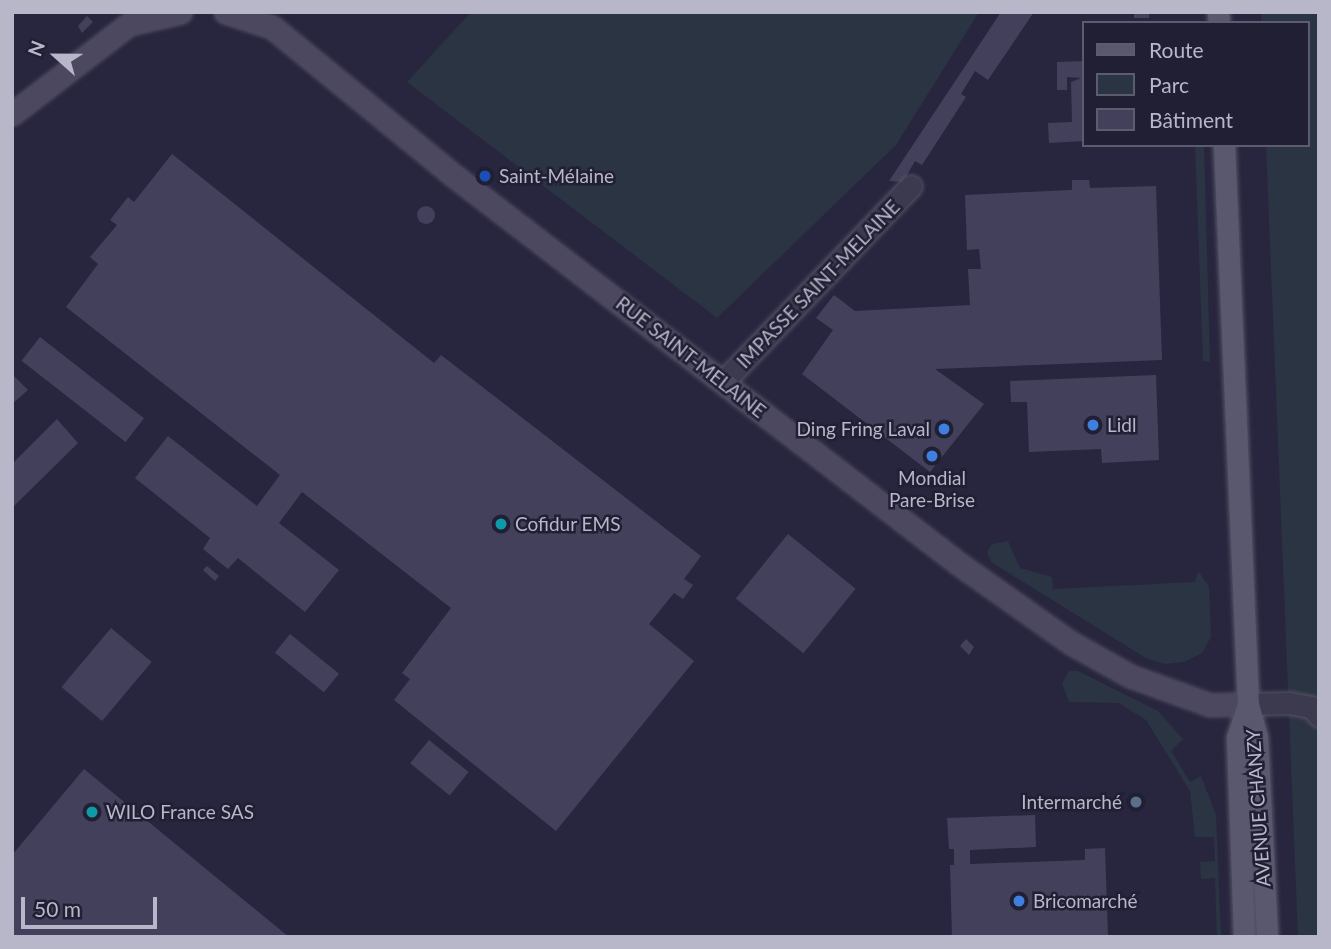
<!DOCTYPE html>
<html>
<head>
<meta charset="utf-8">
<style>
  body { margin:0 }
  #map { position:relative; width:1331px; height:949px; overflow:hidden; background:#28263e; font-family:Lato,sans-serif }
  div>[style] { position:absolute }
  .green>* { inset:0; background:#2b3442 }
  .building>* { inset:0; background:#43405b; transform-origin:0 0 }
  .round { border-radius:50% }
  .roads { filter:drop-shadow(0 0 2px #545266) drop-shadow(0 0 2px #545266) }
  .minor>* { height:21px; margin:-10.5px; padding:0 10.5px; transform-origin:10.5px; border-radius:10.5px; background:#3c3a4e }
  .secondary>* { height:21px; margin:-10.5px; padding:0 10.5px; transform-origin:10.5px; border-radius:10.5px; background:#4c4860 }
  .primary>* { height:21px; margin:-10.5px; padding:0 10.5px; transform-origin:10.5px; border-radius:10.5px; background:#5a586e }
  .dots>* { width:19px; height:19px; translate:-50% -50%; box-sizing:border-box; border:4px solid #211f33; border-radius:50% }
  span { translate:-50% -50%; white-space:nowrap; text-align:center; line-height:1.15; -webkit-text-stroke:5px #211f33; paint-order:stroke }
  .poi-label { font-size:19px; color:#b8b6c9 }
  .left { translate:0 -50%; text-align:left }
  .right { translate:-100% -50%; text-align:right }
  .street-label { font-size:19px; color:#b8b6c9 }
  .frame { position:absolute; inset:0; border:14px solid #b8b6c9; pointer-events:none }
  .legend { position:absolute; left:1082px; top:21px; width:228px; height:126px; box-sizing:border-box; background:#211f33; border:2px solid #5d5b6f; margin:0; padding:9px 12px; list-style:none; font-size:21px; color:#b8b6c9 }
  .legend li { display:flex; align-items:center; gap:14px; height:35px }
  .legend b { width:35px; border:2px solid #5d5b6f }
  .north { position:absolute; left:21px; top:21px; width:70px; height:70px; -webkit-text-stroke:5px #211f33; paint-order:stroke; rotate:291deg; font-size:19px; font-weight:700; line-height:28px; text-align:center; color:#b8b6c9 }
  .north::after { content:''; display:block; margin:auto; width:24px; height:32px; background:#b8b6c9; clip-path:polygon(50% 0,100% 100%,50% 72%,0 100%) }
  .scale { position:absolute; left:21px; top:897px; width:136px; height:32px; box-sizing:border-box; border:4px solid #b8b6c9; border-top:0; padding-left:9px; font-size:21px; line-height:24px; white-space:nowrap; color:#b8b6c9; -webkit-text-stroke:5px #211f33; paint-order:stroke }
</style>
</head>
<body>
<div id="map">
  <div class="green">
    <div style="clip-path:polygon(471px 12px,979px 12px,896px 145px,717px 318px,407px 82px)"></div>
    <div style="clip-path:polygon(1261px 12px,1319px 12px,1319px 937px,1298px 937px,1266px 145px,1308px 145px,1308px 23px,1261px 23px)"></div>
    <div style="clip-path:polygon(1195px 145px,1204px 145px,1210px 362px,1203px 361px)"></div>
    <div style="clip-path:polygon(1008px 541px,1020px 568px,1052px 577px,1053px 589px,1195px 582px,1198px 571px,1209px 586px,1211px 637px,1202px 653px,1184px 662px,1165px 664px,1146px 658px,991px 562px,987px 552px,992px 544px)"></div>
    <div style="clip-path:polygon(1069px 671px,1078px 671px,1158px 711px,1183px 739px,1171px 751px,1190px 782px,1201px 776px,1216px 815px,1221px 937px,1217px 937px,1215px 878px,1201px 879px,1200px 862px,1215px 861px,1214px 837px,1195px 837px,1190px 791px,1146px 720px,1119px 703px,1069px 702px,1062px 683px)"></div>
  </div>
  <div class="building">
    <div style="clip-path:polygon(1001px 12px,1034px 12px,988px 80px,975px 71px,961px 94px,966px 97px,922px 165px,915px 161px,903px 182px,889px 181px)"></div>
    <div style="left:1134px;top:12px;width:15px;height:6px"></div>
    <div style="clip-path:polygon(87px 16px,93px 22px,82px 33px,78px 26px)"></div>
    <div style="clip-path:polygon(1084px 61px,1084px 141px,1049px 143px,1048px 123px,1072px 122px,1071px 82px,1081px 78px,1067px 77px,1067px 90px,1057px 90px,1057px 62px)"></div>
    <div style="clip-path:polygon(172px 154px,434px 363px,441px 355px,701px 556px,684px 579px,693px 585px,683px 599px,674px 593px,649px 624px,694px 661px,556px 831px,394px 700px,410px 679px,402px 673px,451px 608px,302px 492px,279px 523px,339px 570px,305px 612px,238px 558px,228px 569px,203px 549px,210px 538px,135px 478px,168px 436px,257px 506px,280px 475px,66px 307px,98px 264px,90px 257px,117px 225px,110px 220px,128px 197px,134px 202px)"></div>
    <div style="clip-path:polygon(1072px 180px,1089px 180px,1090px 188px,1156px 186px,1162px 360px,935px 369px,984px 404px,930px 472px,802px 374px,833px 330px,816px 318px,834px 295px,855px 311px,970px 305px,968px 269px,981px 269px,979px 249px,967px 250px,965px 195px,1072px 190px)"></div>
    <div class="round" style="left:417px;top:206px;width:18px;height:18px"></div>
    <div style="left:40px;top:337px;width:132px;height:30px;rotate:38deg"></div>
    <div style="clip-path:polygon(12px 374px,28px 390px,12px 404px)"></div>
    <div style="clip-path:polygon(1156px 375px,1159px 460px,1102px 463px,1101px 449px,1029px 452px,1027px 402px,1011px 402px,1010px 381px)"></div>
    <div style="clip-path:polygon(57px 419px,78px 443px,12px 508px,12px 464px)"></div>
    <div style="left:788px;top:534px;width:87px;height:83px;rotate:39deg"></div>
    <div style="clip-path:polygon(207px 566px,219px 576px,215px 581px,203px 570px)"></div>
    <div style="left:111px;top:628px;width:53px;height:77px;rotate:40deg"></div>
    <div style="left:290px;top:634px;width:63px;height:24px;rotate:39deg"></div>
    <div style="clip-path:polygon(966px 639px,974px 647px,969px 655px,960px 646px)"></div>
    <div style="left:429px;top:740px;width:51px;height:30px;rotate:39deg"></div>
    <div style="clip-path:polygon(84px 769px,289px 937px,12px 937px,12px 855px)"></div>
    <div style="clip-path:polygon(1035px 815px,1036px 847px,970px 850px,970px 864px,1085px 860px,1085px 849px,1105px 848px,1108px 937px,952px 937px,950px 865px,954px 865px,954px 849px,949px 849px,947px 818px)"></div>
  </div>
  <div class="roads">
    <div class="minor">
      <div style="left:724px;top:381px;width:270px;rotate:-46.2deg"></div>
      <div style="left:1248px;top:704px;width:41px;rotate:-1.4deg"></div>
      <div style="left:1289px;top:703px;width:22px;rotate:10deg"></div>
      <div style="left:1311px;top:707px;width:12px;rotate:48deg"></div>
    </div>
    <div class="secondary">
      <div style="left:225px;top:12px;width:49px;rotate:17.7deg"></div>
      <div style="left:272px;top:27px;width:234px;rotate:39.3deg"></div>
      <div style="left:453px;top:175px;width:638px;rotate:37.55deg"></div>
      <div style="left:959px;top:564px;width:137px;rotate:35.2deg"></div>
      <div style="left:1071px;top:643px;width:68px;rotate:29.2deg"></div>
      <div style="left:1130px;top:676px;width:85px;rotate:19.9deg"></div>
      <div style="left:1210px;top:705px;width:38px;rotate:-2deg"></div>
      <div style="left:12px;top:114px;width:148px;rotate:-37.6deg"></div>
      <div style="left:129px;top:24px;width:53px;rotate:-13deg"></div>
    </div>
    <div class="primary">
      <div style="left:1218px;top:12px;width:11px;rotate:85deg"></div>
      <div style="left:1224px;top:145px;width:560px;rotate:87.54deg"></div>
      <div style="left:1248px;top:704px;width:35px;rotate:75deg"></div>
      <div style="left:1257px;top:738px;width:199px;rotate:87.1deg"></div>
      <div style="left:1244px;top:937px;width:199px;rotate:-92deg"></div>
      <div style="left:1237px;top:738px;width:36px;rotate:-72deg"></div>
    </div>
  </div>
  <div class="dots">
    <div style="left:485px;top:176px;background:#1a4fb4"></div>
    <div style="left:1093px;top:425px;background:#3f7fe0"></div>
    <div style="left:944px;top:429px;background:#3f7fe0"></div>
    <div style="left:932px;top:456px;background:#3f7fe0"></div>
    <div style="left:501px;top:524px;background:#0f9aa8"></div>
    <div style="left:1136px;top:802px;background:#5c6f8a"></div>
    <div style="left:92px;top:812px;background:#0f9aa8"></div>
    <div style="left:1019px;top:901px;background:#3f7fe0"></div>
  </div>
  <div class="poi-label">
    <span class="left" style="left:499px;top:176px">Saint-Mélaine</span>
    <span class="left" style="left:1107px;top:425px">Lidl</span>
    <span class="right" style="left:930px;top:429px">Ding Fring Laval</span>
    <span style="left:932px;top:489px">Mondial<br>Pare-Brise</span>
    <span class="left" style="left:515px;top:524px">Cofidur EMS</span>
    <span class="right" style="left:1122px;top:802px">Intermarché</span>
    <span class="left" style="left:106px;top:812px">WILO France SAS</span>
    <span class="left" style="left:1033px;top:901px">Bricomarché</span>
  </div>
  <div class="street-label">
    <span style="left:818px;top:284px;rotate:-46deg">IMPASSE SAINT-MELAINE</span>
    <span style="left:691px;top:357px;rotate:38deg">RUE SAINT-MELAINE</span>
    <span style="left:1258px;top:808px;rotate:-94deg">AVENUE CHANZY</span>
  </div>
  <div class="frame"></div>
  <ul class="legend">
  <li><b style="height:9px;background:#5a586e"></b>Route</li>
  <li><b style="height:19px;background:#2b3442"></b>Parc</li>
  <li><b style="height:19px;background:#43405b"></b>Bâtiment</li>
  </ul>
  <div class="north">N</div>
  <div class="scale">50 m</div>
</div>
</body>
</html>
